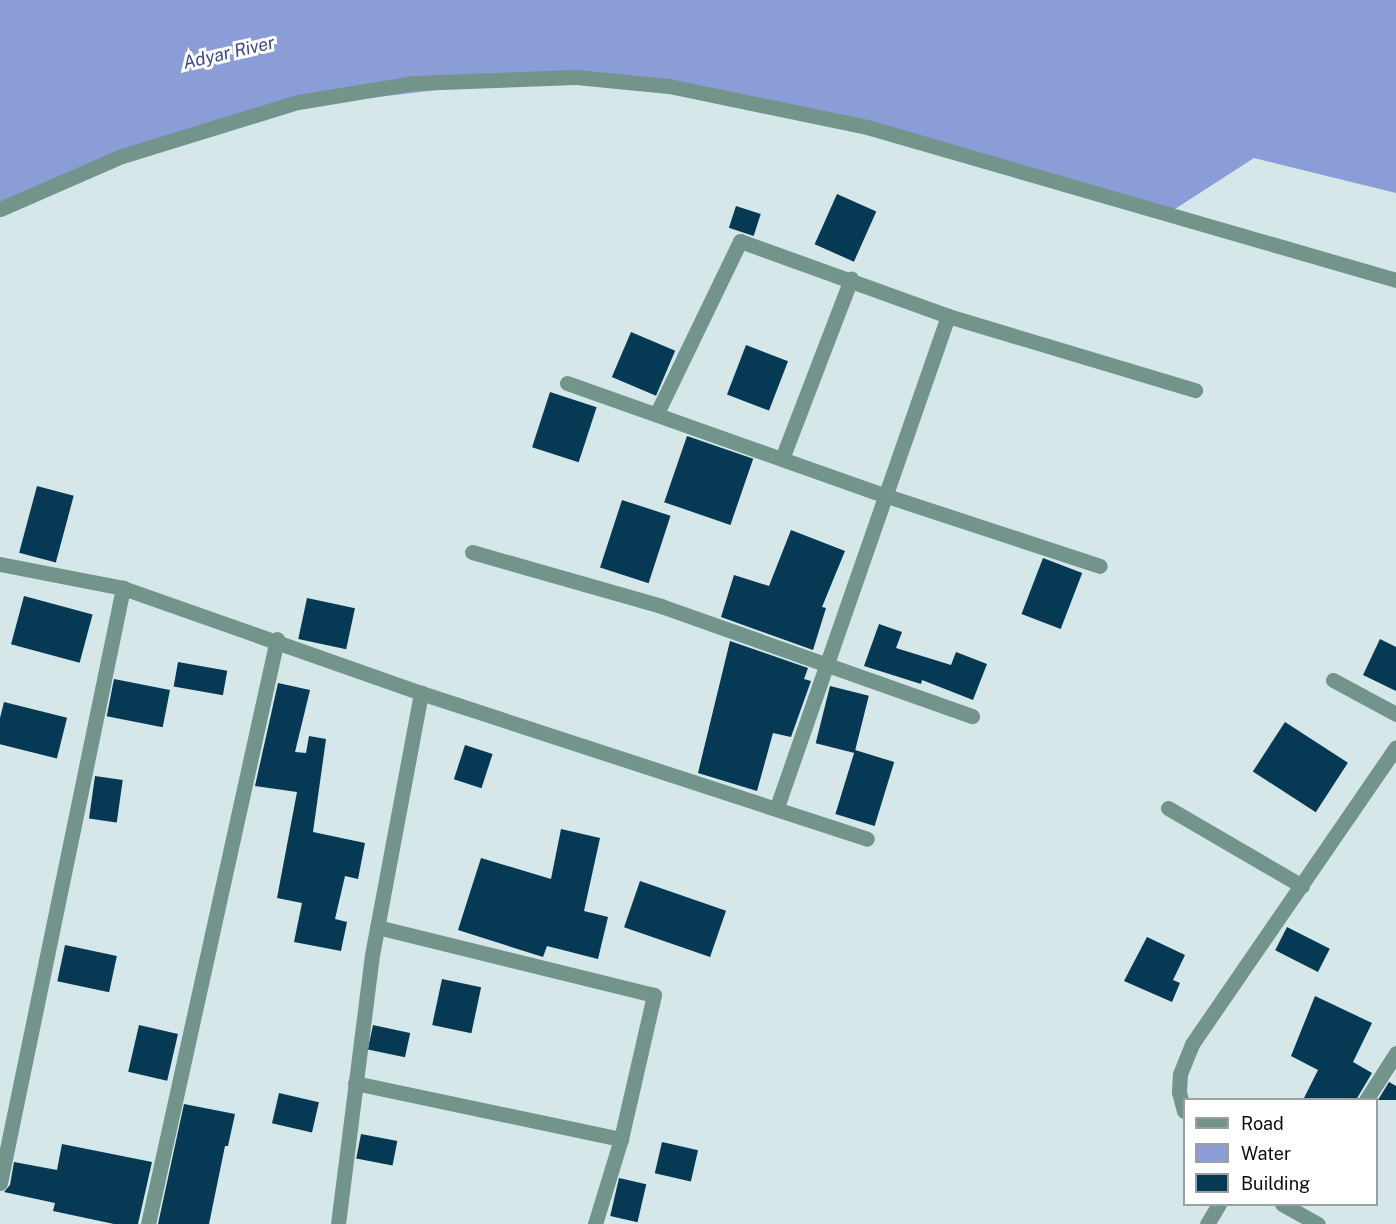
<!DOCTYPE html>
<html>
<head>
<meta charset="utf-8">
<style>
  body { margin:0 }
  #map { position:relative; width:1396px; height:1224px; overflow:hidden; background:#d5e7e9; font-family:"Public Sans",sans-serif }
  div>[style] { position:absolute }
  .water>* { inset:0; background:#8a9dd6 }
  .building>* { inset:0; background:#053954; transform-origin:0 0 }
  .minor>* { height:15px; margin:-7.5px; padding:0 7.5px; transform-origin:7.5px; border-radius:7.5px; background:#73948b }
  span { translate:-50% -50%; white-space:nowrap; text-align:center; line-height:1.15; -webkit-text-stroke:6px #fff; paint-order:stroke }
  .water-label { font-size:18px; color:#36488e; font-style:italic }
  .legend { position:absolute; left:1183px; top:1098px; width:195px; height:108px; box-sizing:border-box; background:#fff; border:2px solid #9c9f9f; margin:0; padding:8px 10px; list-style:none; font-size:18px; color:#080e0f }
  .legend li { display:flex; align-items:center; gap:12px; height:30px }
  .legend b { width:30px; border:2px solid #9c9f9f }
</style>
</head>
<body>
<div id="map">
  <div class="water">
    <div style="clip-path:polygon(0 0,1396px 0,1396px 193px,1254px 158px,1161px 218px,923px 144px,571px 74px,261px 111px,0 205px)"></div>
  </div>
  <div class="building">
    <div style="left:837px;top:194px;width:43px;height:55px;rotate:24deg"></div>
    <div style="left:736px;top:206px;width:26px;height:23px;rotate:18deg"></div>
    <div style="left:631px;top:332px;width:48px;height:49px;rotate:23deg"></div>
    <div style="left:746px;top:345px;width:45px;height:53px;rotate:21deg"></div>
    <div style="left:550px;top:392px;width:49px;height:58px;rotate:18deg"></div>
    <div style="left:687px;top:436px;width:70px;height:70px;rotate:19deg"></div>
    <div style="left:37px;top:486px;width:38px;height:69px;rotate:15deg"></div>
    <div style="left:622px;top:500px;width:51px;height:71px;rotate:18deg"></div>
    <div style="clip-path:polygon(791px 530px,845px 551px,822px 607px,826px 608px,813px 650px,721px 617px,734px 575px,769px 586px)"></div>
    <div style="left:1043px;top:558px;width:42px;height:60px;rotate:21deg"></div>
    <div style="left:24px;top:596px;width:71px;height:50px;rotate:15deg"></div>
    <div style="left:307px;top:598px;width:49px;height:42px;rotate:12deg"></div>
    <div style="clip-path:polygon(879px 624px,902px 632px,896px 648px,951px 665px,956px 652px,987px 664px,973px 700px,922px 680px,921px 684px,864px 666px)"></div>
    <div style="clip-path:polygon(1380px 639px,1396px 647px,1396px 691px,1363px 675px)"></div>
    <div style="clip-path:polygon(730px 641px,808px 668px,804px 679px,811px 681px,791px 737px,773px 733px,757px 791px,698px 773px)"></div>
    <div style="left:178px;top:662px;width:50px;height:25px;rotate:10deg"></div>
    <div style="left:114px;top:679px;width:57px;height:38px;rotate:11deg"></div>
    <div style="clip-path:polygon(278px 683px,310px 690px,295px 752px,306px 753px,309px 736px,326px 739px,313px 832px,365px 843px,358px 879px,345px 876px,335px 919px,347px 922px,341px 951px,294px 942px,302px 903px,277px 898px,297px 792px,255px 786px)"></div>
    <div style="left:830px;top:686px;width:40px;height:59px;rotate:14deg"></div>
    <div style="left:4px;top:702px;width:65px;height:42px;rotate:14deg"></div>
    <div style="left:1285px;top:722px;width:75px;height:59px;rotate:33deg"></div>
    <div style="left:465px;top:745px;width:29px;height:36px;rotate:18deg"></div>
    <div style="left:855px;top:750px;width:41px;height:67px;rotate:17deg"></div>
    <div style="left:95px;top:776px;width:28px;height:43px;rotate:8deg"></div>
    <div style="clip-path:polygon(561px 829px,600px 838px,584px 911px,608px 917px,598px 959px,547px 946px,543px 957px,458px 930px,481px 858px,551px 879px)"></div>
    <div style="left:640px;top:881px;width:91px;height:49px;rotate:19deg"></div>
    <div style="left:1287px;top:927px;width:48px;height:26px;rotate:27deg"></div>
    <div style="clip-path:polygon(1147px 937px,1185px 955px,1173px 980px,1180px 983px,1172px 1002px,1124px 981px)"></div>
    <div style="left:65px;top:945px;width:53px;height:37px;rotate:12deg"></div>
    <div style="left:442px;top:979px;width:40px;height:47px;rotate:12deg"></div>
    <div style="clip-path:polygon(1315px 996px,1372px 1023px,1353px 1062px,1372px 1073px,1356px 1100px,1303px 1100px,1318px 1070px,1291px 1056px)"></div>
    <div style="left:139px;top:1025px;width:40px;height:48px;rotate:13deg"></div>
    <div style="left:373px;top:1025px;width:38px;height:25px;rotate:12deg"></div>
    <div style="clip-path:polygon(1389px 1082px,1396px 1086px,1396px 1100px,1378px 1100px)"></div>
    <div style="left:279px;top:1093px;width:41px;height:31px;rotate:13deg"></div>
    <div style="clip-path:polygon(184px 1104px,235px 1114px,228px 1146px,225px 1146px,209px 1224px,158px 1224px)"></div>
    <div style="left:361px;top:1134px;width:37px;height:25px;rotate:11deg"></div>
    <div style="left:662px;top:1142px;width:37px;height:32px;rotate:13deg"></div>
    <div style="clip-path:polygon(62px 1144px,152px 1162px,138px 1224px,114px 1224px,53px 1211px,55px 1203px,4px 1192px,10px 1185px,14px 1162px,57px 1170px)"></div>
    <div style="left:619px;top:1178px;width:28px;height:39px;rotate:13deg"></div>
  </div>
  <div class="minor">
    <div style="left:0;top:209px;width:133px;rotate:-23.5deg"></div>
    <div style="left:122px;top:156px;width:184px;rotate:-17.1deg"></div>
    <div style="left:298px;top:102px;width:118px;rotate:-9.3deg"></div>
    <div style="left:414px;top:83px;width:162px;rotate:-2.1deg"></div>
    <div style="left:576px;top:77px;width:93px;rotate:5.5deg"></div>
    <div style="left:669px;top:86px;width:202px;rotate:11.7deg"></div>
    <div style="left:867px;top:127px;width:551px;rotate:16.13deg"></div>
    <div style="left:567px;top:383px;width:336px;rotate:19.5deg"></div>
    <div style="left:884px;top:495px;width:227px;rotate:18.2deg"></div>
    <div style="left:657px;top:413px;width:191px;rotate:-64.2deg"></div>
    <div style="left:740px;top:241px;width:221px;rotate:19.8deg"></div>
    <div style="left:948px;top:316px;width:258px;rotate:16.7deg"></div>
    <div style="left:783px;top:456px;width:190px;rotate:-69deg"></div>
    <div style="left:472px;top:552px;width:197px;rotate:15.9deg"></div>
    <div style="left:661px;top:606px;width:330px;rotate:19.5deg"></div>
    <div style="left:0;top:564px;width:125px;rotate:11deg"></div>
    <div style="left:123px;top:588px;width:316px;rotate:19.4deg"></div>
    <div style="left:421px;top:693px;width:469px;rotate:18.1deg"></div>
    <div style="left:1333px;top:680px;width:72px;rotate:28.4deg"></div>
    <div style="left:777px;top:807px;width:520px;rotate:-70.8deg"></div>
    <div style="left:1168px;top:808px;width:155px;rotate:30.2deg"></div>
    <div style="left:355px;top:1083px;width:272px;rotate:11.9deg"></div>
    <div style="left:621px;top:1139px;width:148px;rotate:-77.1deg"></div>
    <div style="left:654px;top:995px;width:285px;rotate:-166.2deg"></div>
    <div style="left:1366px;top:1100px;width:56px;rotate:-57.4deg"></div>
    <div style="left:1184px;top:1111px;width:20px;rotate:-105deg"></div>
    <div style="left:1179px;top:1092px;width:18px;rotate:-87deg"></div>
    <div style="left:1180px;top:1074px;width:32px;rotate:-68deg"></div>
    <div style="left:1192px;top:1044px;width:360px;rotate:-55.5deg"></div>
    <div style="left:0;top:1183px;width:608px;rotate:-78.32deg"></div>
    <div style="left:1282px;top:1204px;width:41px;rotate:29.1deg"></div>
    <div style="left:148px;top:1224px;width:599px;rotate:-77.56deg"></div>
    <div style="left:338px;top:1224px;width:271px;rotate:-82.8deg"></div>
    <div style="left:372px;top:955px;width:267px;rotate:-79.4deg"></div>
    <div style="left:595px;top:1224px;width:89px;rotate:-73deg"></div>
    <div style="left:1207px;top:1224px;width:23px;rotate:-59deg"></div>
  </div>
  <div class="water-label">
    <span style="left:229px;top:53px;rotate:-13deg">Adyar River</span>
  </div>
  <ul class="legend">
  <li><b style="height:8px;background:#73948b"></b>Road</li>
  <li><b style="height:16px;background:#8a9dd6"></b>Water</li>
  <li><b style="height:16px;background:#053954"></b>Building</li>
  </ul>
</div>
</body>
</html>
